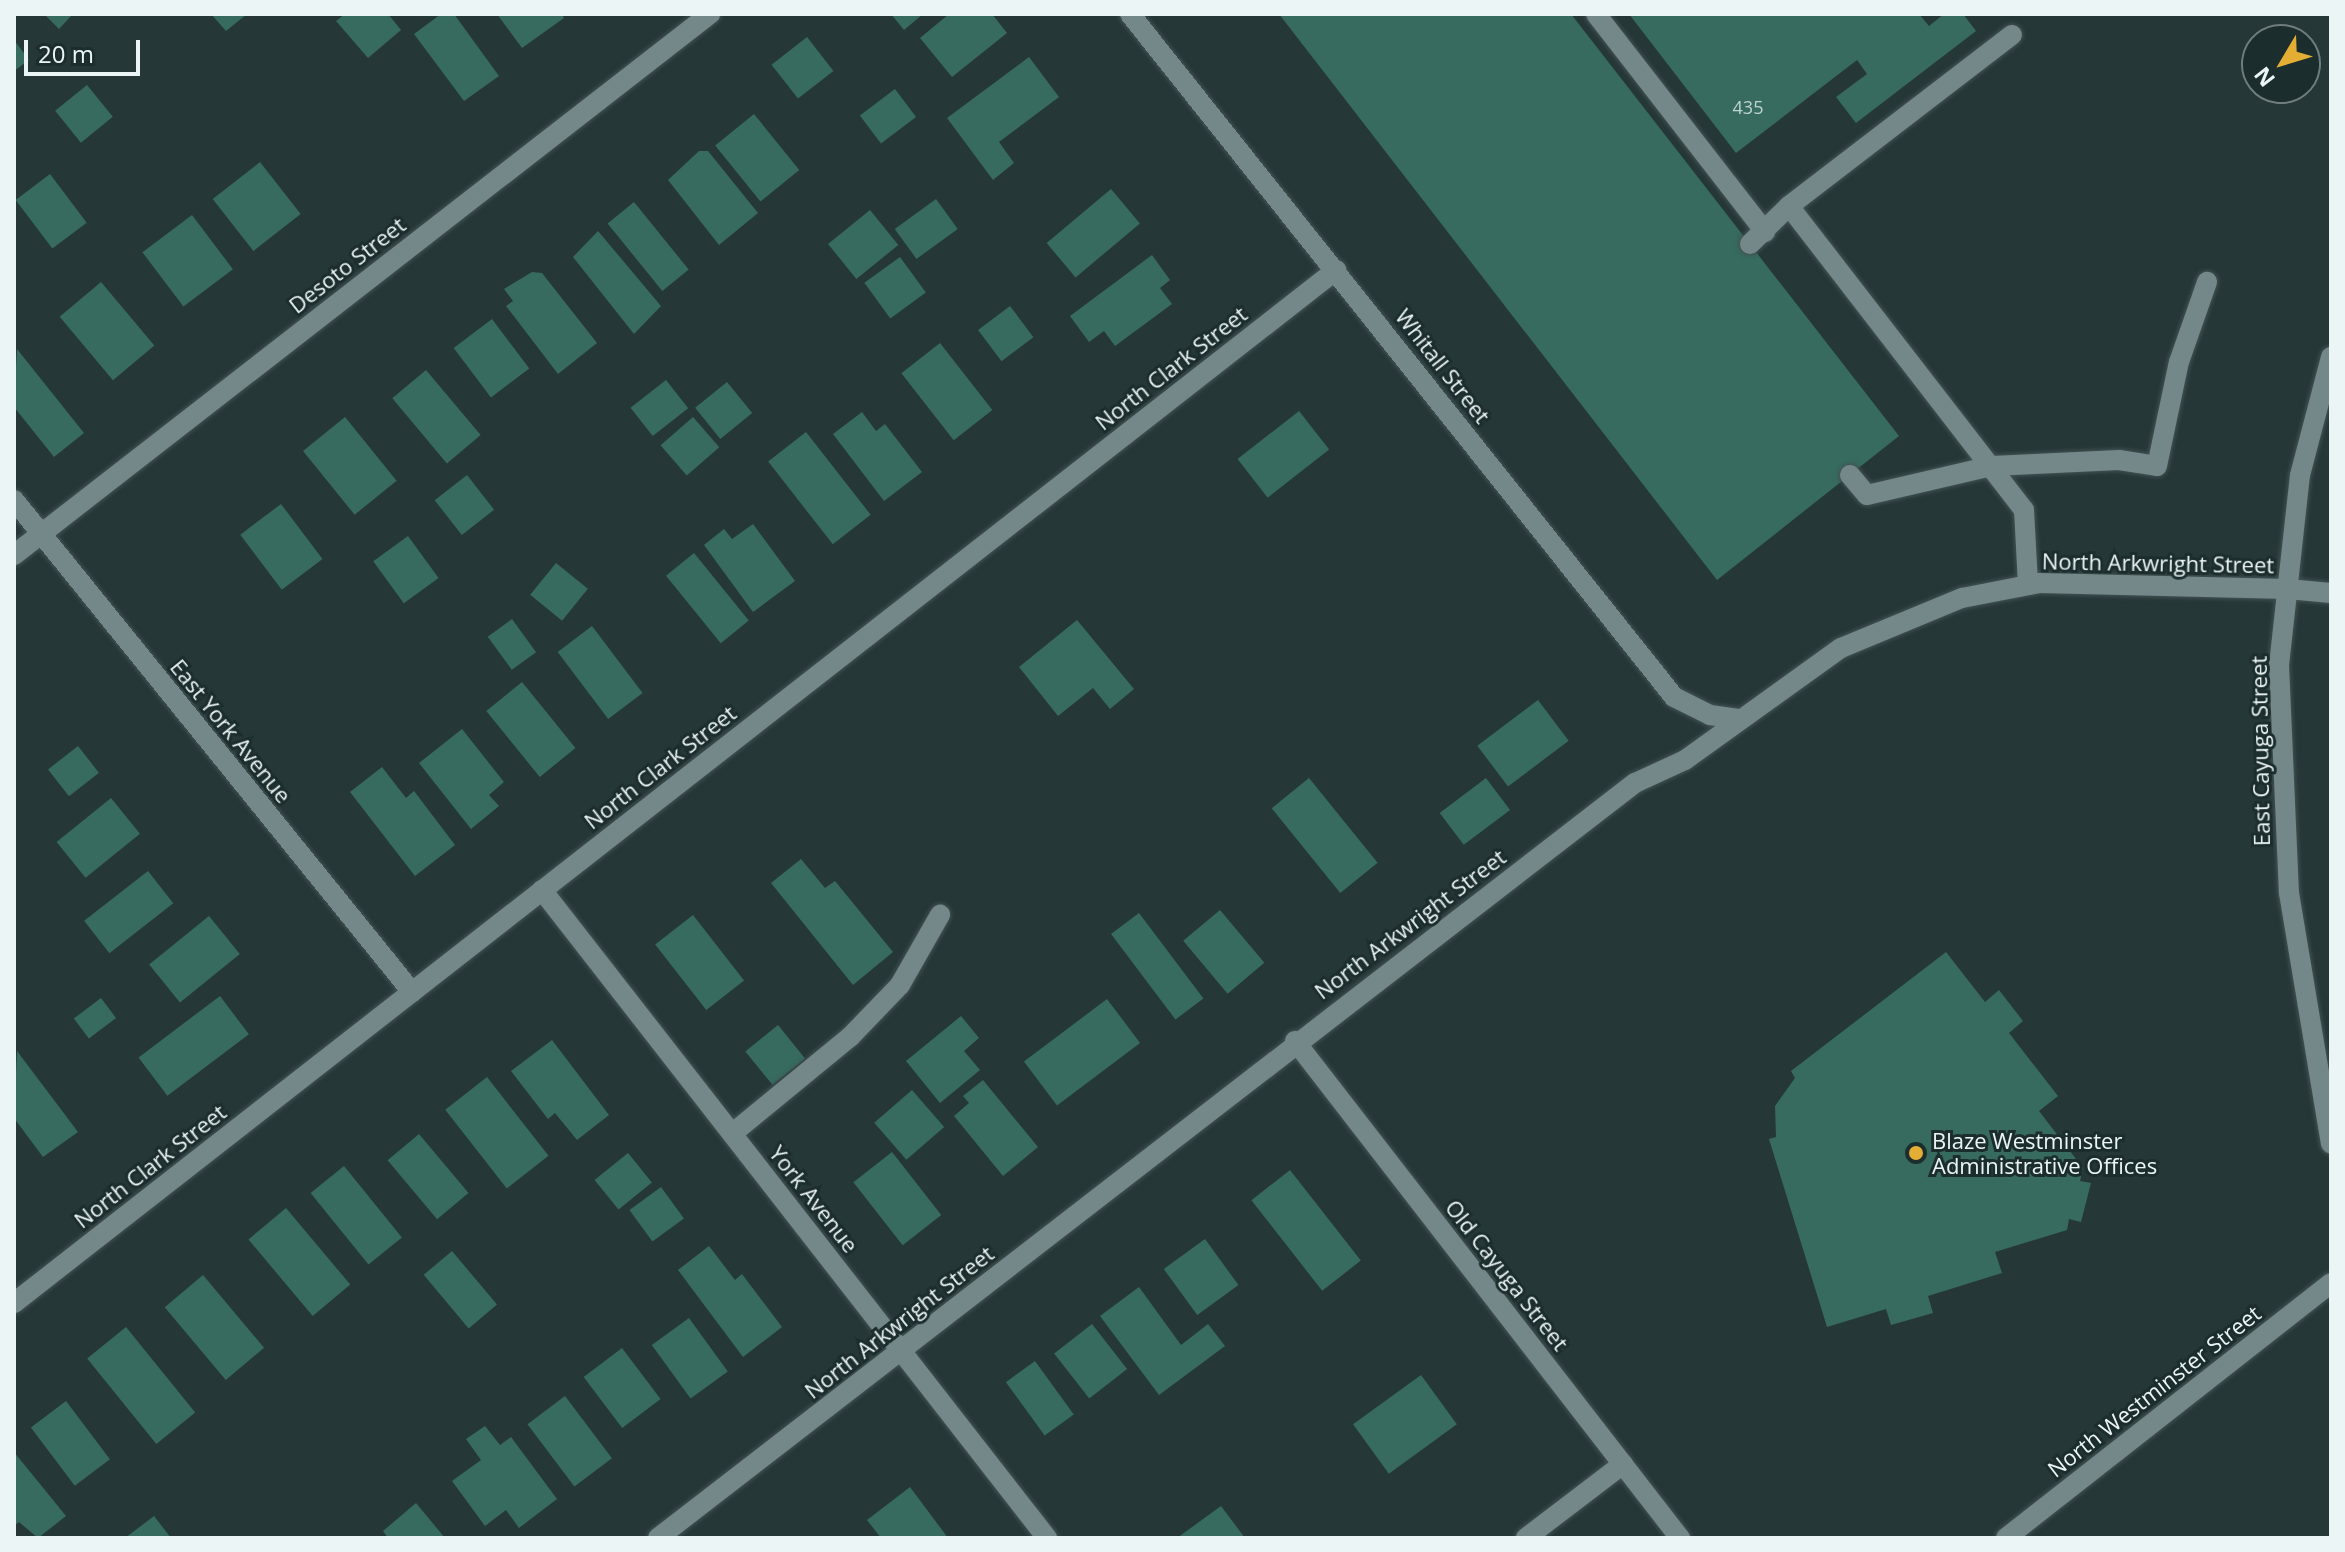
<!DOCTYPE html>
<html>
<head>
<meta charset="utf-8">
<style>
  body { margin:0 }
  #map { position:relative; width:2345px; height:1552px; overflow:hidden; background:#263738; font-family:"Open Sans",sans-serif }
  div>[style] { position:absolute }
  .building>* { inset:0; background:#376b5f; transform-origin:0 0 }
  .roads { filter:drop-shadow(0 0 2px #435253) drop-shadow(0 0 2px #435253) }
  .lane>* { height:20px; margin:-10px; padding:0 10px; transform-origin:10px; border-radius:10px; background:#758889 }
  .street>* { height:20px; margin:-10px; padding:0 10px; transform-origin:10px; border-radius:10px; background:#758889 }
  .secondary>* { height:20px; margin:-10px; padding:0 10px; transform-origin:10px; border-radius:10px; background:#758889 }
  .dots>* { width:22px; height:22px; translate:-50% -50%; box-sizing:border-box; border:4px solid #1c2d2e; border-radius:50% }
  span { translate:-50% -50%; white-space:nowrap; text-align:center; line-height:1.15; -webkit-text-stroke:6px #1c2d2e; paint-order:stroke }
  .number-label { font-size:18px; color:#bed2d0 }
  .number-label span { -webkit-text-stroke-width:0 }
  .street-label { font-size:22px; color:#ebf5f6 }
  .poi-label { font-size:22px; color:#ebf5f6 }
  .left { translate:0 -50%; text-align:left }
  .frame { position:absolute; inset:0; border:16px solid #ebf5f6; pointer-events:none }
  .north { position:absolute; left:2241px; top:24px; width:80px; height:80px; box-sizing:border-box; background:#1c2d2e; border:2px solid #6f7d7e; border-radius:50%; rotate:232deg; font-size:22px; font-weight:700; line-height:32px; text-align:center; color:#ebf5f6 }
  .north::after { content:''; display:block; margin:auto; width:28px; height:36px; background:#e4ae35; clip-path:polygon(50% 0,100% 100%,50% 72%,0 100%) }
  .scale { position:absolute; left:24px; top:40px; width:116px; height:36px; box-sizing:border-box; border:4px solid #ebf5f6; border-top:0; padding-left:10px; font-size:24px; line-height:28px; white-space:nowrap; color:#ebf5f6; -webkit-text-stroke:6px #1c2d2e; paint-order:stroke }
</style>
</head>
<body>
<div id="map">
  <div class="building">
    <div style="clip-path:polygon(44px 14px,73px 14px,59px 29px)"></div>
    <div style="clip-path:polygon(211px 14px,247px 14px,226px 31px)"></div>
    <div style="clip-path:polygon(345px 14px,388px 14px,401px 30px,368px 58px,336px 21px)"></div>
    <div style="clip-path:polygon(441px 14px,454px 14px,499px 76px,464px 101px,414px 34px)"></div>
    <div style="clip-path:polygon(497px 14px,562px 14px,564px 18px,522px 48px)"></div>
    <div style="clip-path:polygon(891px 14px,923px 14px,904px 30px)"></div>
    <div style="clip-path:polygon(949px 14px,992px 14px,1007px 33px,952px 77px,920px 38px)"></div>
    <div style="clip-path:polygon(1279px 14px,1571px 14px,1899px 436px,1717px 580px)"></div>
    <div style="clip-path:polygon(1629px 14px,1919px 14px,1929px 26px,1944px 14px,1963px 14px,1976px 31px,1856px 123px,1836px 97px,1867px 74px,1857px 60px,1736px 153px)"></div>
    <div style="left:807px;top:37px;width:43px;height:45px;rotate:52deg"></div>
    <div style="clip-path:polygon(14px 40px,29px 60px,14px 71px)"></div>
    <div style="clip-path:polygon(1029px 57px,1059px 97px,999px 142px,1014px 163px,993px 180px,947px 118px)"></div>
    <div style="left:87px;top:85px;width:41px;height:41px;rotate:51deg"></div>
    <div style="left:895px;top:89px;width:35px;height:44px;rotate:53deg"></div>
    <div style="left:754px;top:114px;width:72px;height:50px;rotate:51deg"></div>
    <div style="clip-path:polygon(699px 151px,708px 151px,758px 213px,719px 245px,668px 180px)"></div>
    <div style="left:260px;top:162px;width:66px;height:60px;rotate:52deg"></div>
    <div style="left:50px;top:174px;width:61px;height:43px;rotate:53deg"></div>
    <div style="left:1111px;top:189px;width:45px;height:84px;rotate:50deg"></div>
    <div style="left:936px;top:199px;width:37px;height:51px;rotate:54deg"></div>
    <div style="left:634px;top:202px;width:87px;height:34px;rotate:51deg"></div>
    <div style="left:870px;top:210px;width:45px;height:54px;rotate:51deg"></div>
    <div style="left:192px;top:215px;width:68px;height:62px;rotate:53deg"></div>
    <div style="clip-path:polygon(598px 231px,661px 306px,634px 334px,573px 257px)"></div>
    <div style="clip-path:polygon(1152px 255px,1170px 280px,1160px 288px,1172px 304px,1115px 346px,1104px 331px,1089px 342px,1070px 316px)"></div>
    <div style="left:900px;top:257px;width:44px;height:44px;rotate:54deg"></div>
    <div style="clip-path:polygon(532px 272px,542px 273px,597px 343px,558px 374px,506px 306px,513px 301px,504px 289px)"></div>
    <div style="left:101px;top:282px;width:83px;height:54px;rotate:50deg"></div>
    <div style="left:1010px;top:306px;width:39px;height:40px;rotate:53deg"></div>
    <div style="left:492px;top:319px;width:62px;height:48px;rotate:53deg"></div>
    <div style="left:940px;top:343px;width:85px;height:49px;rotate:52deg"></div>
    <div style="clip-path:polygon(17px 349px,84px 433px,54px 457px,14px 407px)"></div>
    <div style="left:426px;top:370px;width:85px;height:44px;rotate:50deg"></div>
    <div style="left:666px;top:380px;width:36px;height:45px;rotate:52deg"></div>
    <div style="left:727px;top:382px;width:40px;height:41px;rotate:51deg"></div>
    <div style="left:1299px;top:411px;width:49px;height:78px;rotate:52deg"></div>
    <div style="clip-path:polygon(862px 412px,876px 431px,885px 424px,922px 472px,884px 501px,833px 434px)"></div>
    <div style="left:345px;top:417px;width:82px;height:54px;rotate:51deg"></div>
    <div style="left:693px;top:417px;width:40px;height:43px;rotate:49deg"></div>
    <div style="left:806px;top:432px;width:105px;height:48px;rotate:52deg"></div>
    <div style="left:467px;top:475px;width:44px;height:41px;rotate:52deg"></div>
    <div style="left:281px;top:504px;width:69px;height:51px;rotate:53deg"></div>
    <div style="clip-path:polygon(753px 524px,795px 581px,753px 612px,704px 545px,724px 529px,732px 539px)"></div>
    <div style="left:408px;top:536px;width:52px;height:43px;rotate:54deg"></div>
    <div style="left:694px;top:553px;width:87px;height:36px;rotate:51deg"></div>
    <div style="left:556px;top:563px;width:41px;height:41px;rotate:39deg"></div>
    <div style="left:512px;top:619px;width:41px;height:30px;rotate:54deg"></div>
    <div style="clip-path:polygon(1077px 620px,1134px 689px,1110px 709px,1093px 688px,1058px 716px,1019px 667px)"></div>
    <div style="left:592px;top:626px;width:84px;height:43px;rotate:53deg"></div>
    <div style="left:522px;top:682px;width:85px;height:46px;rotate:51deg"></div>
    <div style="left:1538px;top:700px;width:51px;height:76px;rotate:53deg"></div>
    <div style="clip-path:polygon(462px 729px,504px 782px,489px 795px,499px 806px,471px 829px,419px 763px)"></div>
    <div style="left:78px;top:746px;width:34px;height:38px;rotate:52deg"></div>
    <div style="clip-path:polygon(382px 767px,406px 798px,414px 791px,455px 845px,415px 876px,350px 792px)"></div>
    <div style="left:1309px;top:778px;width:109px;height:48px;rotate:51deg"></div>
    <div style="left:1486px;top:778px;width:40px;height:58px;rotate:53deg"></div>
    <div style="left:111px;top:798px;width:46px;height:70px;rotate:51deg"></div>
    <div style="clip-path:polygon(801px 859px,825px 888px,835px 881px,893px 952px,853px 985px,771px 883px)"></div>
    <div style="left:148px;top:871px;width:41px;height:81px;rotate:52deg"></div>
    <div style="left:1220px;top:910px;width:69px;height:48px;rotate:50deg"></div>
    <div style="left:1139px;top:913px;width:107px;height:35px;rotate:53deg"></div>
    <div style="left:693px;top:915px;width:83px;height:48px;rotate:52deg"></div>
    <div style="left:209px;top:916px;width:49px;height:77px;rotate:51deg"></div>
    <div style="clip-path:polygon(1946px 952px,1985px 1002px,1999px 990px,2023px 1021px,2009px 1033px,2058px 1096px,2039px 1111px,2083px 1168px,2080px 1181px,2091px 1183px,2081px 1222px,2069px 1219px,2067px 1230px,1995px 1252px,2002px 1273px,1928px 1296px,1933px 1313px,1891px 1325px,1886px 1309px,1827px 1327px,1769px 1139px,1776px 1137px,1775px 1106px,1795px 1078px,1791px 1071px)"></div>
    <div style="left:220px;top:996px;width:48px;height:102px;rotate:53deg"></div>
    <div style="left:101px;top:998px;width:25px;height:34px;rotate:53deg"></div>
    <div style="left:1107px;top:999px;width:55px;height:104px;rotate:53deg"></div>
    <div style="clip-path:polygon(961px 1016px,979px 1038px,964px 1051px,980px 1070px,940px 1103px,906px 1061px)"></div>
    <div style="left:778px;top:1025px;width:43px;height:42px;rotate:51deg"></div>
    <div style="clip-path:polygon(552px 1040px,609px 1115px,577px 1140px,555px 1113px,548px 1119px,511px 1071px)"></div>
    <div style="clip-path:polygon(17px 1051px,78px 1132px,43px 1157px,14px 1118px)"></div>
    <div style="left:487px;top:1077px;width:100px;height:53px;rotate:52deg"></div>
    <div style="clip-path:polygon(983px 1080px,1038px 1147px,1003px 1176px,954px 1116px,969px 1103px,963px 1096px)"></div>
    <div style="left:912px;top:1090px;width:49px;height:50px;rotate:49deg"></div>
    <div style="left:419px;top:1134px;width:77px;height:41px;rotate:50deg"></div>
    <div style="left:892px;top:1152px;width:80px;height:49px;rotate:52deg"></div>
    <div style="left:628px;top:1153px;width:38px;height:43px;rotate:51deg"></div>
    <div style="left:344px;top:1166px;width:92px;height:43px;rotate:51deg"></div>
    <div style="left:1290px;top:1170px;width:115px;height:49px;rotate:52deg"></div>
    <div style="left:661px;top:1187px;width:39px;height:39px;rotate:54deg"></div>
    <div style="left:286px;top:1208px;width:100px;height:49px;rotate:50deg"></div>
    <div style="left:1205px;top:1239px;width:57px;height:51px;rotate:54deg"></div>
    <div style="clip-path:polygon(709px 1246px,735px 1280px,742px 1274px,782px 1327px,743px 1357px,678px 1270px)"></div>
    <div style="left:452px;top:1251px;width:70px;height:37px;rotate:50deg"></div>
    <div style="left:203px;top:1275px;width:95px;height:50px;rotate:50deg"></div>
    <div style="clip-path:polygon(1139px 1287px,1181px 1345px,1208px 1324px,1225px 1346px,1159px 1395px,1100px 1316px)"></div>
    <div style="left:689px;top:1318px;width:66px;height:46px;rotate:54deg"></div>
    <div style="left:1092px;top:1324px;width:57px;height:48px;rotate:52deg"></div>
    <div style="left:126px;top:1327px;width:110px;height:50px;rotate:51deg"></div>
    <div style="left:622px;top:1348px;width:64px;height:48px;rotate:53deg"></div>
    <div style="left:1035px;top:1361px;width:66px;height:36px;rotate:54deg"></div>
    <div style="left:1421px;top:1375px;width:61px;height:84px;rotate:54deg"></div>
    <div style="left:565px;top:1396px;width:78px;height:47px;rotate:53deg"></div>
    <div style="left:66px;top:1401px;width:73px;height:44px;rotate:53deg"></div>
    <div style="clip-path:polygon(485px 1426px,500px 1445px,511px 1437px,557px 1499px,519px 1528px,506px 1510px,485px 1526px,452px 1481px,481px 1460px,466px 1439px)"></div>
    <div style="clip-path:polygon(14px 1452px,66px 1516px,38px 1538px,19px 1522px,14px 1526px)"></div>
    <div style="clip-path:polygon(910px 1487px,948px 1538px,881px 1538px,867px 1520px)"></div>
    <div style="clip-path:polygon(416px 1503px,445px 1538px,388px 1538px,383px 1531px)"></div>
    <div style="clip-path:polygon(1221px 1506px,1245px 1538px,1177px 1538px)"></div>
    <div style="clip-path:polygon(154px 1516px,171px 1538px,125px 1538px)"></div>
  </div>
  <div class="roads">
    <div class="lane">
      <div style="left:1596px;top:14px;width:276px;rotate:52.2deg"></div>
      <div style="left:1789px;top:206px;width:384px;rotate:52.3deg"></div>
      <div style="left:2024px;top:510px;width:75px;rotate:86.9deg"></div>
      <div style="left:1750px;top:244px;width:54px;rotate:-44.3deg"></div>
      <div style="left:1789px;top:206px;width:281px;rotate:-37.5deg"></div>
      <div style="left:1850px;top:475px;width:26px;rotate:50deg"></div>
      <div style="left:1867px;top:495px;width:128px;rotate:-13.1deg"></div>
      <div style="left:1992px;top:466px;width:127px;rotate:-2.7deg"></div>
      <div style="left:2119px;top:460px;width:38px;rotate:9deg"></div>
      <div style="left:2157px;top:466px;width:106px;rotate:-78.1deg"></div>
      <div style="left:2179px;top:362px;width:85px;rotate:-70.7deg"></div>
      <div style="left:2288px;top:589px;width:43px;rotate:5.3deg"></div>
      <div style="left:733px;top:1133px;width:151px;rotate:-39.4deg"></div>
      <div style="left:850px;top:1037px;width:72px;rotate:-46.1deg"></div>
      <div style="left:900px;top:985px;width:81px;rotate:-60.3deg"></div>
      <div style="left:1526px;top:1538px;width:122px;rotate:-37.3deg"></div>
    </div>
    <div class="street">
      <div style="left:1130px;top:14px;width:873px;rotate:51.46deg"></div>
      <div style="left:1674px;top:697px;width:40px;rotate:26.6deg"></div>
      <div style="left:1710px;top:715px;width:27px;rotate:8deg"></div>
      <div style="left:14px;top:500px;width:633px;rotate:51.03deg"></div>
      <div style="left:14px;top:555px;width:882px;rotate:-37.86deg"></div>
      <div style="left:542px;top:890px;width:822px;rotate:52.07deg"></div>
      <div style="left:1295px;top:1041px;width:629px;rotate:52.24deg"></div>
      <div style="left:14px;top:1303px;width:1678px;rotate:-38deg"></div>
      <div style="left:658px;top:1538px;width:1235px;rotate:-37.7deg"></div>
      <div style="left:1635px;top:783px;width:55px;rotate:-24.7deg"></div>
      <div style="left:1685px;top:760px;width:192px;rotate:-35.7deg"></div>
      <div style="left:1841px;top:648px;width:131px;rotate:-22.5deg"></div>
      <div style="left:1962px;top:598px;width:78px;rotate:-11deg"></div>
      <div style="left:2039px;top:583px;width:249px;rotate:1.4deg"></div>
    </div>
    <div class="secondary">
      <div style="left:2331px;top:357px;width:122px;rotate:104.7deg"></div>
      <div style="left:2300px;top:475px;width:191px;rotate:96.3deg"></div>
      <div style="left:2279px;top:665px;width:228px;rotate:87.5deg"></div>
      <div style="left:2289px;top:893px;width:254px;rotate:80.5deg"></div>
      <div style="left:2006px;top:1538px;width:413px;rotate:-38.1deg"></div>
    </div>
  </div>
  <div class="dots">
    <div style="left:1916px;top:1153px;background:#e4ae35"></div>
  </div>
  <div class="number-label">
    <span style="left:1748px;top:107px">435</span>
  </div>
  <div class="street-label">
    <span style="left:347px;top:265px;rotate:-38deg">Desoto Street</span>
    <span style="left:1443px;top:366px;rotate:52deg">Whitall Street</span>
    <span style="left:1171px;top:368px;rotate:-38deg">North Clark Street</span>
    <span style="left:2158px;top:563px;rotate:1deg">North Arkwright Street</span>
    <span style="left:231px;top:731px;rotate:51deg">East York Avenue</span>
    <span style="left:2260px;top:751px;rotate:-91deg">East Cayuga Street</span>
    <span style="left:660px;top:767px;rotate:-38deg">North Clark Street</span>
    <span style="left:1410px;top:924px;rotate:-37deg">North Arkwright Street</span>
    <span style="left:150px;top:1166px;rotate:-38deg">North Clark Street</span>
    <span style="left:814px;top:1199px;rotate:52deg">York Avenue</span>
    <span style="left:1507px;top:1275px;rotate:52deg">Old Cayuga Street</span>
    <span style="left:899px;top:1322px;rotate:-38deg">North Arkwright Street</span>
    <span style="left:2154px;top:1391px;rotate:-38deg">North Westminster Street</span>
  </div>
  <div class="poi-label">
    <span class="left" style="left:1932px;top:1153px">Blaze Westminster<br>Administrative Offices</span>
  </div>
  <div class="frame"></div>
  <div class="north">N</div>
  <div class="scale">20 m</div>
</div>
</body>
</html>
